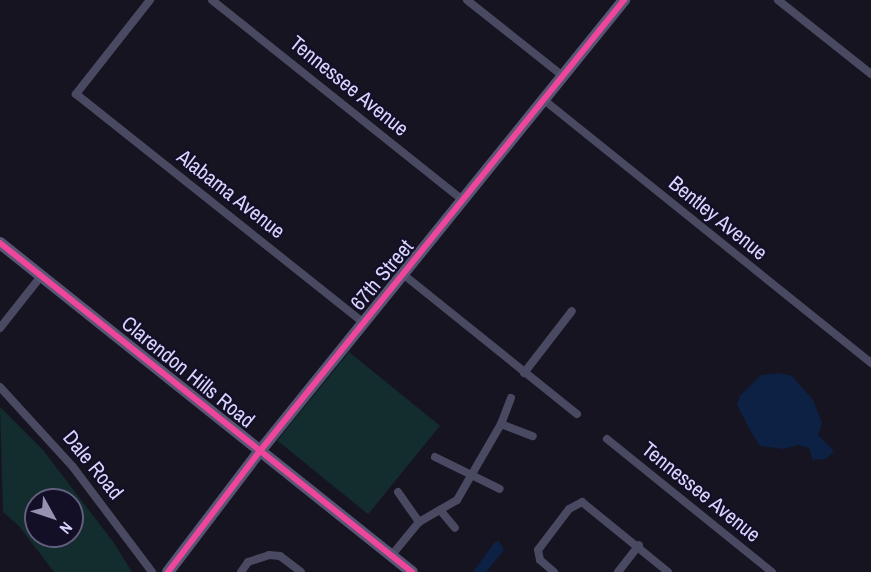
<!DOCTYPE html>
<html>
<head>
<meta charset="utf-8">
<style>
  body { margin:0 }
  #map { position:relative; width:871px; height:572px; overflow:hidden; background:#161421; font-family:"Archivo Narrow",sans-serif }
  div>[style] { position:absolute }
  .green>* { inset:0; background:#132c2d; transform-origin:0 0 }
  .water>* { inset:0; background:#0d2144 }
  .street>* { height:8px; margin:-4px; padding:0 4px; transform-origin:4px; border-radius:4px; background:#4a4962 }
  .secondary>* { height:12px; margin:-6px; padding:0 6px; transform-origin:6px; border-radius:6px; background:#575674 }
  .cycleway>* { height:6px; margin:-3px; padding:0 3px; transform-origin:3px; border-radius:3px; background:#ed469a }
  span { translate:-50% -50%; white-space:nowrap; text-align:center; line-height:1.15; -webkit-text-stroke:4.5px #130f26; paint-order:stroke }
  .street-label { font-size:21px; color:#d9d4ff }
  .north { position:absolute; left:24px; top:488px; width:60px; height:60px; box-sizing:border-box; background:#130f26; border:2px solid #625e7d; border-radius:50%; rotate:130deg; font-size:16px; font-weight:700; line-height:24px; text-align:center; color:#d9d4ff }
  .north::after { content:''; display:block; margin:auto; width:21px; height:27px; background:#9591b1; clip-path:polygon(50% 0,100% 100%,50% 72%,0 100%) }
</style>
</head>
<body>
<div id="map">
  <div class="green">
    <div style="left:349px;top:352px;width:117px;height:114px;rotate:39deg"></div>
    <div style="clip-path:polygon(evenodd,0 407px,43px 450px,114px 543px,132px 572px,54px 572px,19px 526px,3px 512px,0 407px,36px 500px,72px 500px,72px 536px,36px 536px,36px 500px)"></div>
  </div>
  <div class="water">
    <div style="clip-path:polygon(778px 373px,792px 376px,813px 400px,822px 423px,818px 435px,834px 451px,826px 459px,813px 460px,809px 448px,798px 445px,784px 449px,760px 446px,751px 432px,737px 405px,740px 396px,761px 375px)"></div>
    <div style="clip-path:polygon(499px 541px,504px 550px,486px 572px,473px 572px,494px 543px)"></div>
  </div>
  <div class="street">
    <div style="left:150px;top:0;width:120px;rotate:128.2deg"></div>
    <div style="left:76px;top:94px;width:368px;rotate:38.5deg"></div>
    <div style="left:212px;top:0;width:322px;rotate:38.6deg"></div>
    <div style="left:467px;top:0;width:122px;rotate:38.4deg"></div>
    <div style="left:778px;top:0;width:119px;rotate:38.5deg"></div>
    <div style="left:544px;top:100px;width:420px;rotate:38.8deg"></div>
    <div style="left:404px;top:275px;width:222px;rotate:38.8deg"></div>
    <div style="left:0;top:328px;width:66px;rotate:-51.7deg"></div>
    <div style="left:524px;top:373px;width:78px;rotate:-52.3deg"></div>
    <div style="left:0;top:387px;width:108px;rotate:47.6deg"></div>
    <div style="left:73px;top:467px;width:131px;rotate:53deg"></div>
    <div style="left:501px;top:424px;width:34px;rotate:21deg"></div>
    <div style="left:607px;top:439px;width:212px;rotate:38.9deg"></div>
    <div style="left:435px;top:457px;width:72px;rotate:26.2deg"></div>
    <div style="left:398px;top:492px;width:37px;rotate:55deg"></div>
    <div style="left:440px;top:510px;width:23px;rotate:50deg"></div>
    <div style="left:391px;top:556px;width:44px;rotate:-50.5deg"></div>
    <div style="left:419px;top:522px;width:44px;rotate:-30.1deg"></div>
    <div style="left:457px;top:500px;width:88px;rotate:-59.9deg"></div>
    <div style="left:501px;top:424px;width:28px;rotate:-69deg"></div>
    <div style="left:241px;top:572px;width:12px;rotate:-55deg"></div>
    <div style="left:248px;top:562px;width:22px;rotate:-18deg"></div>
    <div style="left:269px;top:555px;width:11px;rotate:5deg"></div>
    <div style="left:280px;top:556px;width:26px;rotate:37deg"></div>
    <div style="left:554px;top:572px;width:18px;rotate:-139deg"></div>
    <div style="left:540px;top:560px;width:10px;rotate:-101deg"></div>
    <div style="left:538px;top:550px;width:51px;rotate:-52.9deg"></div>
    <div style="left:569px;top:509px;width:15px;rotate:-28deg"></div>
    <div style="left:582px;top:502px;width:111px;rotate:39.1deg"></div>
    <div style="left:618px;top:572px;width:34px;rotate:-52deg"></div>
  </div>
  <div class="secondary">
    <div style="left:0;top:243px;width:527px;rotate:38.61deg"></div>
    <div style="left:168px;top:572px;width:152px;rotate:-52.8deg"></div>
    <div style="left:260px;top:451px;width:580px;rotate:-51.09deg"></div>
  </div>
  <div class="cycleway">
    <div style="left:0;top:243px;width:527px;rotate:38.61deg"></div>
    <div style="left:168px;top:572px;width:152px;rotate:-52.8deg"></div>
    <div style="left:260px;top:451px;width:580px;rotate:-51.09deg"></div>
  </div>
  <div class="street-label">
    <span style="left:349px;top:86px;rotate:39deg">Tennessee Avenue</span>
    <span style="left:231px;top:194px;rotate:38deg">Alabama Avenue</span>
    <span style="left:718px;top:218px;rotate:39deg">Bentley Avenue</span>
    <span style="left:382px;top:275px;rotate:-50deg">67th Street</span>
    <span style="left:188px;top:372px;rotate:39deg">Clarendon Hills Road</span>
    <span style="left:93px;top:465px;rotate:51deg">Dale Road</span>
    <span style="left:701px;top:492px;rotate:39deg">Tennessee Avenue</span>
  </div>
  <div class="north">N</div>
</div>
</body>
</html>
